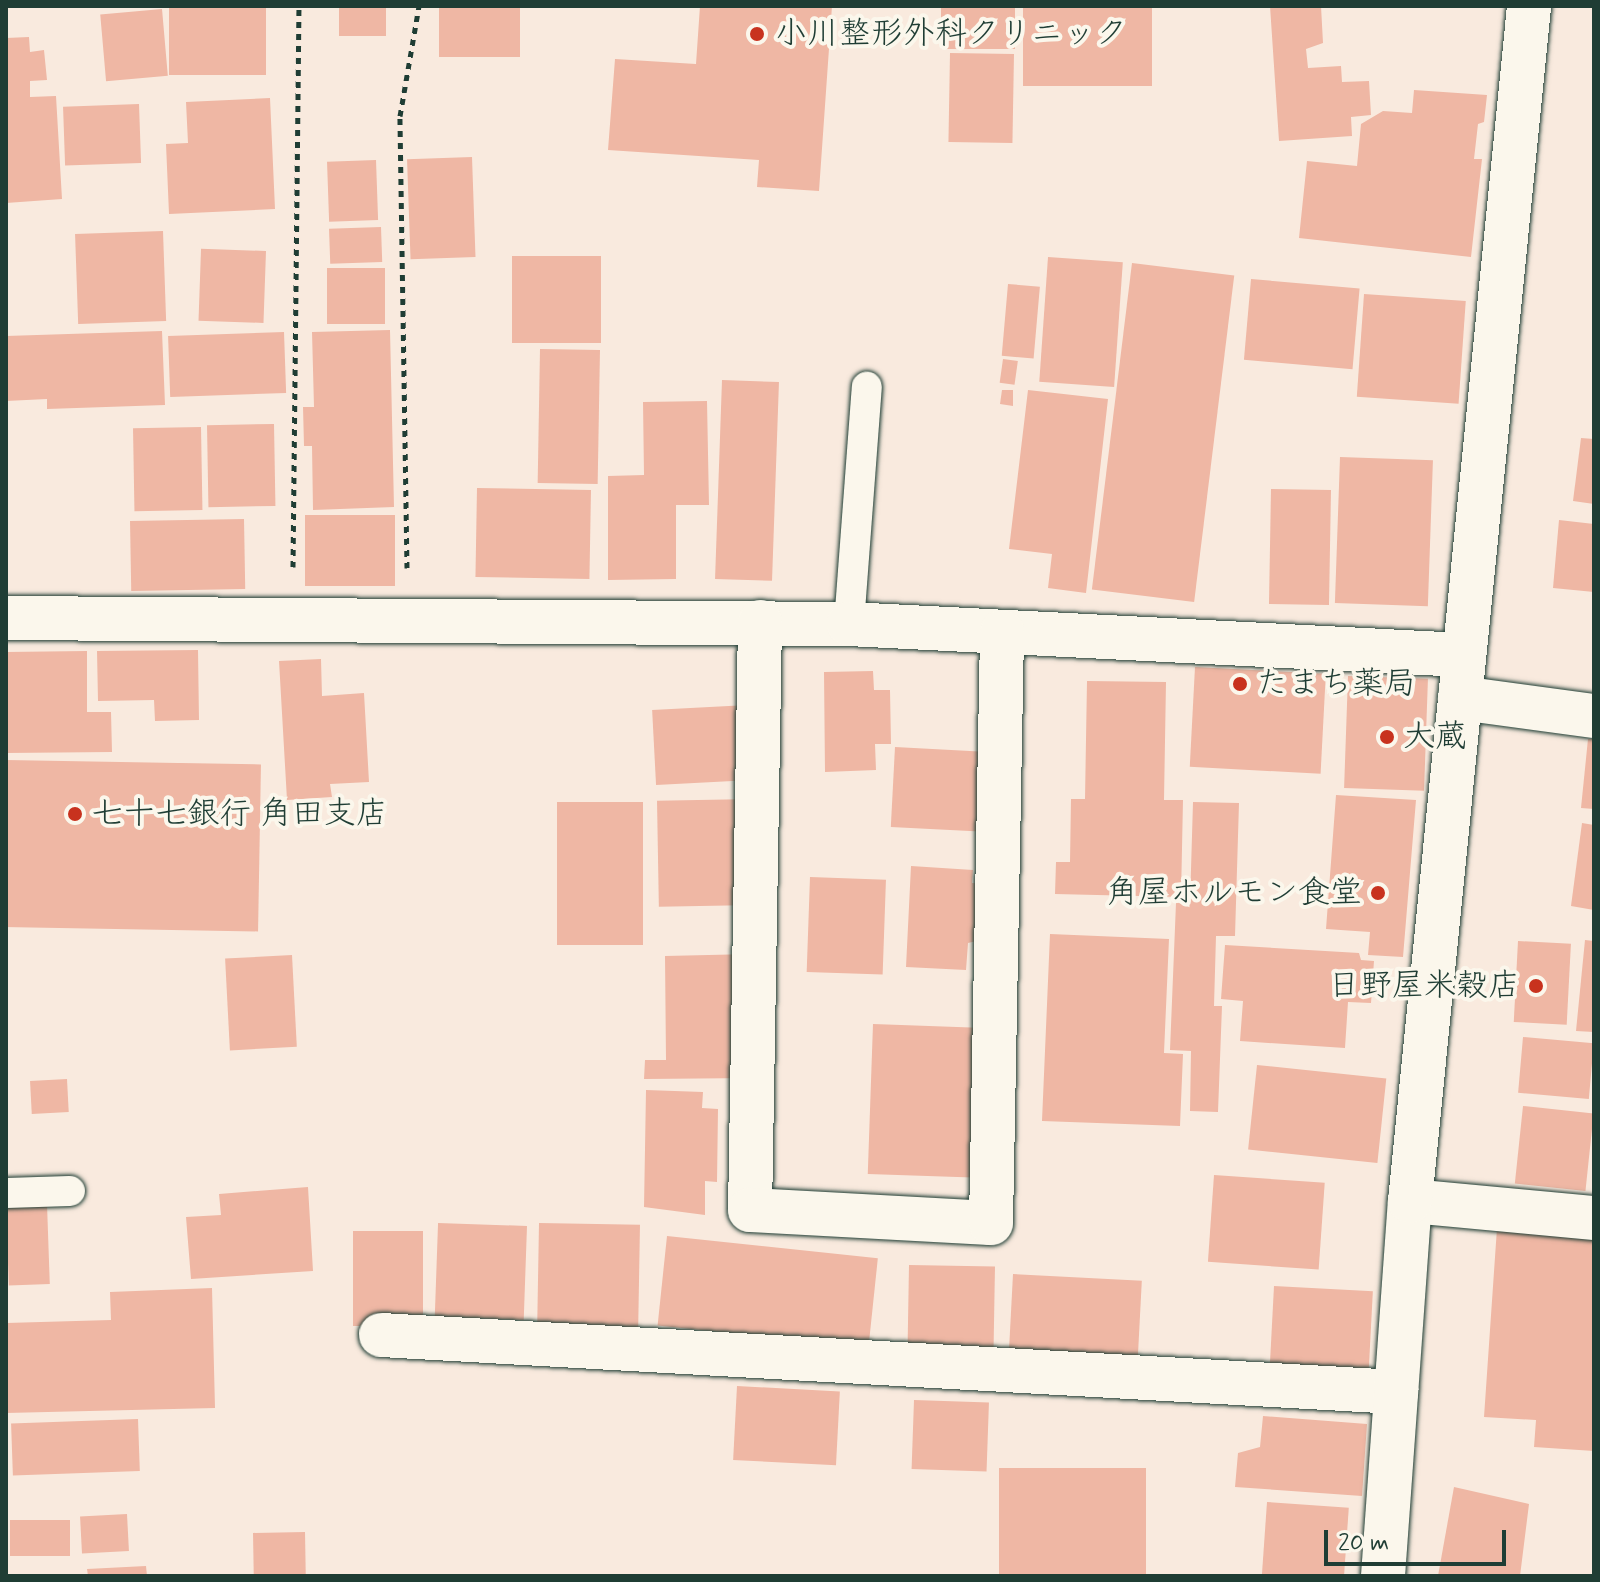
<!DOCTYPE html>
<html>
<head>
<meta charset="utf-8">
<style>
  body { margin:0 }
  #map { position:relative; width:1600px; height:1582px; overflow:hidden; background:#f9eade; font-family:Mynerve,"Klee One",sans-serif }
  div>[style] { position:absolute }
  .building>* { inset:0; background:#efb7a4; transform-origin:0 0 }
  .path>* { height:5px; margin-top:-2.5px; transform-origin:0; background:repeating-linear-gradient(90deg,#1f3d34 0 6px,transparent 0 12px) }
  .roads { filter:drop-shadow(0 0 2px #1f3d34) drop-shadow(0 0 2px #1f3d34) }
  .lane>* { height:30px; margin:-15px; padding:0 15px; transform-origin:15px; border-radius:15px; background:#fbf7ec }
  .street>* { height:44px; margin:-22px; padding:0 22px; transform-origin:22px; border-radius:22px; background:#fbf7ec }
  .secondary>* { height:44px; margin:-22px; padding:0 22px; transform-origin:22px; border-radius:22px; background:#fbf7ec }
  .dots>* { width:22px; height:22px; translate:-50% -50%; box-sizing:border-box; border:4px solid #fbf7ec; border-radius:50% }
  span { translate:-50% -50%; white-space:nowrap; text-align:center; line-height:1.15; -webkit-text-stroke:8px #fbf7ec; paint-order:stroke }
  .poi-label { font-size:32px; color:#1f3d34 }
  .left { translate:0 -50%; text-align:left }
  .right { translate:-100% -50%; text-align:right }
  .frame { position:absolute; inset:0; border:8px solid #1f3d34; pointer-events:none }
  .scale { position:absolute; left:1324px; top:1530px; width:182px; height:36px; box-sizing:border-box; border:4px solid #1f3d34; border-top:0; padding-left:10px; font-size:24px; line-height:28px; white-space:nowrap; color:#1f3d34; -webkit-text-stroke:6px #fbf7ec; paint-order:stroke }
</style>
</head>
<body>
<div id="map">
  <div class="building">
    <div style="left:169px;top:6px;width:97px;height:69px"></div>
    <div style="left:339px;top:6px;width:47px;height:30px"></div>
    <div style="left:439px;top:6px;width:81px;height:51px"></div>
    <div style="clip-path:polygon(700px 6px,832px 6px,819px 191px,757px 187px,759px 160px,608px 150px,615px 59px,696px 64px)"></div>
    <div style="left:941px;top:6px;width:74px;height:43px"></div>
    <div style="left:1023px;top:6px;width:129px;height:80px"></div>
    <div style="clip-path:polygon(1270px 6px,1321px 6px,1323px 43px,1306px 49px,1308px 68px,1341px 66px,1342px 82px,1369px 81px,1371px 115px,1351px 117px,1352px 136px,1279px 141px)"></div>
    <div style="left:162px;top:9px;width:67px;height:62px;rotate:85deg"></div>
    <div style="clip-path:polygon(29px 37px,30px 52px,44px 50px,47px 80px,30px 81px,30px 97px,56px 96px,62px 199px,6px 203px,6px 38px)"></div>
    <div style="left:950px;top:53px;width:64px;height:89px;rotate:1deg"></div>
    <div style="clip-path:polygon(1414px 90px,1487px 95px,1484px 122px,1478px 124px,1474px 159px,1482px 159px,1471px 257px,1299px 238px,1307px 161px,1357px 166px,1361px 124px,1383px 111px,1412px 113px)"></div>
    <div style="clip-path:polygon(270px 98px,275px 209px,169px 214px,166px 144px,188px 143px,186px 102px)"></div>
    <div style="left:139px;top:104px;width:59px;height:76px;rotate:88deg"></div>
    <div style="left:472px;top:157px;width:100px;height:65px;rotate:88deg"></div>
    <div style="left:376px;top:160px;width:60px;height:49px;rotate:88deg"></div>
    <div style="left:381px;top:227px;width:35px;height:52px;rotate:88deg"></div>
    <div style="left:163px;top:231px;width:90px;height:88px;rotate:88deg"></div>
    <div style="left:266px;top:251px;width:72px;height:65px;rotate:92deg"></div>
    <div style="left:512px;top:256px;width:89px;height:87px"></div>
    <div style="left:1048px;top:257px;width:75px;height:125px;rotate:4deg"></div>
    <div style="left:1132px;top:263px;width:103px;height:329px;rotate:7deg"></div>
    <div style="left:327px;top:268px;width:58px;height:56px"></div>
    <div style="left:1251px;top:279px;width:109px;height:81px;rotate:5deg"></div>
    <div style="left:1008px;top:284px;width:32px;height:72px;rotate:5deg"></div>
    <div style="left:1364px;top:294px;width:102px;height:103px;rotate:4deg"></div>
    <div style="clip-path:polygon(390px 330px,394px 507px,313px 510px,312px 446px,304px 446px,303px 407px,314px 407px,312px 332px)"></div>
    <div style="clip-path:polygon(162px 331px,165px 405px,47px 409px,47px 399px,6px 401px,6px 336px)"></div>
    <div style="left:284px;top:332px;width:61px;height:116px;rotate:88deg"></div>
    <div style="left:540px;top:349px;width:60px;height:134px;rotate:1deg"></div>
    <div style="left:1003px;top:359px;width:15px;height:24px;rotate:8deg"></div>
    <div style="left:722px;top:380px;width:57px;height:199px;rotate:2deg"></div>
    <div style="clip-path:polygon(1002px 390px,1013px 390px,1013px 406px,1000px 404px)"></div>
    <div style="clip-path:polygon(1028px 390px,1108px 399px,1086px 593px,1048px 588px,1052px 554px,1009px 549px)"></div>
    <div style="clip-path:polygon(707px 401px,709px 505px,676px 505px,676px 579px,608px 580px,608px 476px,644px 475px,643px 402px)"></div>
    <div style="left:274px;top:424px;width:82px;height:67px;rotate:89deg"></div>
    <div style="left:201px;top:427px;width:83px;height:68px;rotate:89deg"></div>
    <div style="clip-path:polygon(1581px 438px,1594px 439px,1594px 504px,1573px 501px)"></div>
    <div style="left:1340px;top:457px;width:93px;height:146px;rotate:2deg"></div>
    <div style="left:477px;top:488px;width:114px;height:89px;rotate:1deg"></div>
    <div style="left:1271px;top:489px;width:60px;height:115px;rotate:1deg"></div>
    <div style="left:395px;top:515px;width:71px;height:90px;rotate:90deg"></div>
    <div style="left:244px;top:519px;width:70px;height:114px;rotate:89deg"></div>
    <div style="clip-path:polygon(1559px 520px,1594px 524px,1594px 592px,1553px 588px)"></div>
    <div style="clip-path:polygon(198px 650px,199px 720px,155px 721px,154px 700px,98px 701px,97px 651px)"></div>
    <div style="clip-path:polygon(87px 651px,87px 712px,111px 712px,112px 752px,6px 753px,6px 652px)"></div>
    <div style="clip-path:polygon(321px 659px,322px 696px,364px 693px,369px 782px,330px 784px,332px 797px,287px 800px,279px 661px)"></div>
    <div style="left:1195px;top:667px;width:131px;height:100px;rotate:3deg"></div>
    <div style="clip-path:polygon(873px 671px,874px 690px,890px 690px,891px 744px,875px 744px,876px 770px,825px 772px,824px 672px)"></div>
    <div style="left:1348px;top:676px;width:80px;height:112px;rotate:2deg"></div>
    <div style="clip-path:polygon(1087px 681px,1166px 682px,1164px 800px,1183px 800px,1181px 897px,1055px 894px,1056px 862px,1070px 862px,1071px 799px,1085px 799px)"></div>
    <div style="left:748px;top:705px;width:75px;height:96px;rotate:87deg"></div>
    <div style="clip-path:polygon(1588px 739px,1594px 739px,1594px 809px,1581px 808px)"></div>
    <div style="left:895px;top:747px;width:89px;height:80px;rotate:3deg"></div>
    <div style="left:6px;top:760px;width:255px;height:167px;rotate:1deg"></div>
    <div style="clip-path:polygon(1336px 795px,1416px 800px,1403px 957px,1368px 955px,1370px 932px,1326px 929px)"></div>
    <div style="left:753px;top:799px;width:106px;height:96px;rotate:89deg"></div>
    <div style="left:557px;top:802px;width:86px;height:143px"></div>
    <div style="clip-path:polygon(1193px 802px,1239px 803px,1235px 936px,1216px 936px,1214px 1006px,1222px 1006px,1218px 1112px,1190px 1111px,1191px 1051px,1170px 1050px,1176px 903px,1190px 903px)"></div>
    <div style="clip-path:polygon(1582px 823px,1594px 825px,1594px 910px,1571px 906px)"></div>
    <div style="clip-path:polygon(911px 866px,973px 870px,972px 883px,989px 884px,985px 939px,968px 943px,966px 970px,906px 967px)"></div>
    <div style="left:810px;top:877px;width:76px;height:95px;rotate:2deg"></div>
    <div style="clip-path:polygon(1050px 934px,1169px 939px,1164px 1053px,1183px 1054px,1180px 1126px,1042px 1121px)"></div>
    <div style="clip-path:polygon(1585px 940px,1594px 941px,1594px 1032px,1576px 1031px)"></div>
    <div style="left:1518px;top:941px;width:53px;height:81px;rotate:3deg"></div>
    <div style="clip-path:polygon(1225px 945px,1359px 953px,1361px 960px,1374px 961px,1371px 1003px,1348px 1002px,1345px 1048px,1240px 1041px,1243px 1001px,1221px 999px)"></div>
    <div style="clip-path:polygon(752px 954px,753px 1078px,644px 1079px,645px 1060px,666px 1060px,665px 956px)"></div>
    <div style="left:292px;top:955px;width:92px;height:67px;rotate:87deg"></div>
    <div style="left:873px;top:1024px;width:112px;height:150px;rotate:2deg"></div>
    <div style="left:1523px;top:1037px;width:71px;height:56px;rotate:5deg"></div>
    <div style="left:1257px;top:1065px;width:130px;height:85px;rotate:6deg"></div>
    <div style="left:67px;top:1079px;width:33px;height:37px;rotate:87deg"></div>
    <div style="clip-path:polygon(646px 1090px,703px 1092px,702px 1108px,718px 1109px,717px 1182px,705px 1181px,705px 1215px,644px 1207px)"></div>
    <div style="left:1523px;top:1106px;width:71px;height:78px;rotate:6deg"></div>
    <div style="left:1214px;top:1175px;width:111px;height:87px;rotate:4deg"></div>
    <div style="clip-path:polygon(308px 1187px,313px 1271px,191px 1279px,186px 1217px,221px 1215px,219px 1194px)"></div>
    <div style="left:47px;top:1204px;width:80px;height:41px;rotate:88deg"></div>
    <div style="left:539px;top:1223px;width:101px;height:104px;rotate:1deg"></div>
    <div style="left:527px;top:1226px;width:94px;height:89px;rotate:92deg"></div>
    <div style="clip-path:polygon(1497px 1228px,1594px 1234px,1594px 1451px,1534px 1447px,1536px 1420px,1484px 1417px)"></div>
    <div style="left:353px;top:1231px;width:70px;height:95px"></div>
    <div style="left:667px;top:1236px;width:212px;height:90px;rotate:6deg"></div>
    <div style="left:909px;top:1265px;width:86px;height:83px;rotate:1deg"></div>
    <div style="left:1013px;top:1274px;width:129px;height:89px;rotate:3deg"></div>
    <div style="left:1274px;top:1286px;width:99px;height:96px;rotate:3deg"></div>
    <div style="clip-path:polygon(212px 1288px,215px 1408px,6px 1413px,6px 1323px,111px 1320px,110px 1292px)"></div>
    <div style="left:737px;top:1386px;width:103px;height:74px;rotate:3deg"></div>
    <div style="left:914px;top:1400px;width:75px;height:69px;rotate:2deg"></div>
    <div style="clip-path:polygon(1263px 1416px,1367px 1424px,1362px 1496px,1235px 1487px,1238px 1453px,1260px 1447px)"></div>
    <div style="left:138px;top:1419px;width:52px;height:127px;rotate:88deg"></div>
    <div style="left:999px;top:1468px;width:147px;height:108px"></div>
    <div style="clip-path:polygon(1454px 1487px,1529px 1504px,1520px 1576px,1438px 1576px)"></div>
    <div style="left:1267px;top:1502px;width:82px;height:74px;rotate:4deg"></div>
    <div style="left:127px;top:1514px;width:37px;height:47px;rotate:87deg"></div>
    <div style="left:10px;top:1520px;width:60px;height:36px"></div>
    <div style="left:305px;top:1532px;width:44px;height:52px;rotate:89deg"></div>
    <div style="clip-path:polygon(146px 1566px,147px 1576px,88px 1576px,87px 1569px)"></div>
  </div>
  <div class="path">
    <div style="left:293px;top:567px;width:561px;rotate:-89.39deg"></div>
    <div style="left:407px;top:568px;width:452px;rotate:-90.9deg"></div>
    <div style="left:400px;top:116px;width:112px;rotate:-80.2deg"></div>
  </div>
  <div class="roads">
    <div class="lane">
      <div style="left:849px;top:624px;width:238px;rotate:-85.7deg"></div>
      <div style="left:6px;top:1193px;width:64px;rotate:-1.8deg"></div>
    </div>
    <div class="street">
      <div style="left:6px;top:618px;width:843px;rotate:0.41deg"></div>
      <div style="left:849px;top:624px;width:616px;rotate:2.89deg"></div>
      <div style="left:760px;top:622px;width:588px;rotate:90.97deg"></div>
      <div style="left:750px;top:1210px;width:241px;rotate:3.1deg"></div>
      <div style="left:991px;top:1223px;width:591px;rotate:-88.93deg"></div>
      <div style="left:1460px;top:698px;width:135px;rotate:7.7deg"></div>
      <div style="left:1410px;top:1201px;width:185px;rotate:5.3deg"></div>
      <div style="left:381px;top:1335px;width:1017px;rotate:3.21deg"></div>
    </div>
    <div class="secondary">
      <div style="left:1383px;top:1576px;width:376px;rotate:-85.9deg"></div>
      <div style="left:1410px;top:1201px;width:1201px;rotate:-84.31deg"></div>
    </div>
  </div>
  <div class="dots">
    <div style="left:757px;top:34px;background:#c8321e"></div>
    <div style="left:1240px;top:684px;background:#c8321e"></div>
    <div style="left:1387px;top:737px;background:#c8321e"></div>
    <div style="left:75px;top:814px;background:#c8321e"></div>
    <div style="left:1378px;top:893px;background:#c8321e"></div>
    <div style="left:1536px;top:986px;background:#c8321e"></div>
  </div>
  <div class="poi-label">
    <span class="left" style="left:775px;top:34px">小川整形外科クリニック</span>
    <span class="left" style="left:1256px;top:684px">たまち薬局</span>
    <span class="left" style="left:1403px;top:737px">大蔵</span>
    <span class="left" style="left:91px;top:814px">七十七銀行 角田支店</span>
    <span class="right" style="left:1362px;top:893px">角屋ホルモン食堂</span>
    <span class="right" style="left:1520px;top:986px">日野屋米穀店</span>
  </div>
  <div class="frame"></div>
  <div class="scale">20 m</div>
</div>
</body>
</html>
